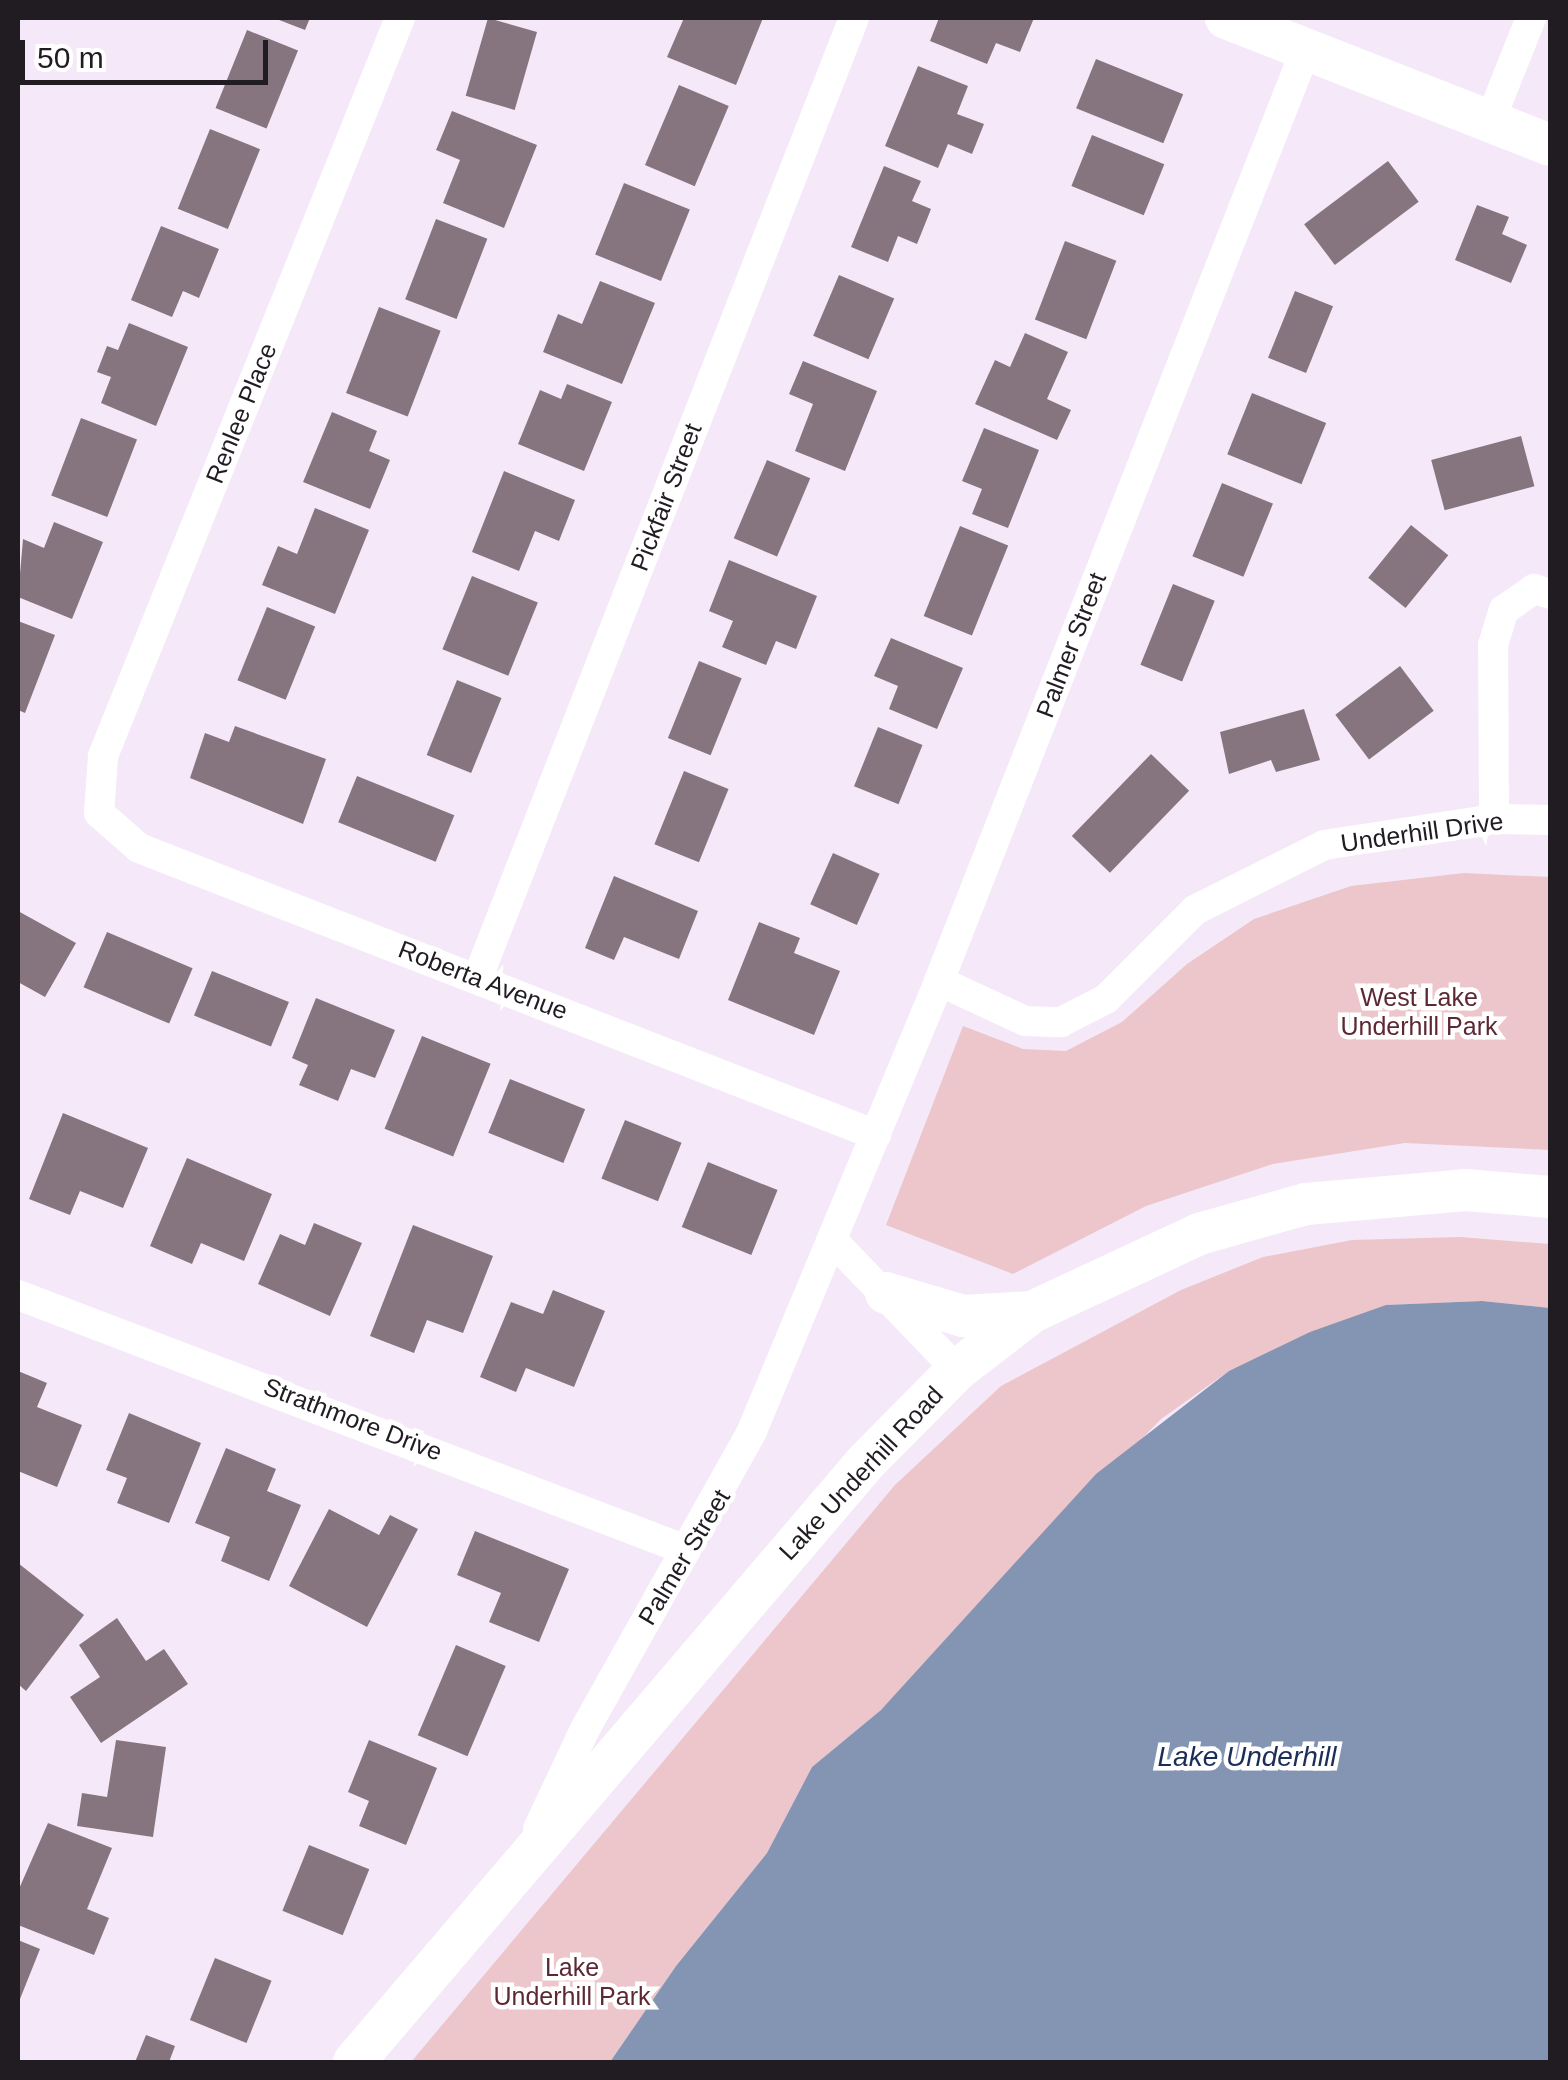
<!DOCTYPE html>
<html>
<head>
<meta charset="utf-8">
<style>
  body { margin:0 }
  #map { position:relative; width:1568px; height:2080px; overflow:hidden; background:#f5e9f9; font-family:Helvetica,sans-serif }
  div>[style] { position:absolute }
  .green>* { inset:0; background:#ecc6cb }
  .water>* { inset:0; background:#8494b3 }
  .building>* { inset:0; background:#86757e; transform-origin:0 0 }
  .street>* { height:30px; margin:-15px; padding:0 15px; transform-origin:15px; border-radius:15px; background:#fff }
  .secondary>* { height:42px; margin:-21px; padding:0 21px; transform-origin:21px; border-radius:21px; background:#fff }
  span { translate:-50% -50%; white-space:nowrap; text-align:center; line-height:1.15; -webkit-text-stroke:9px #fff; paint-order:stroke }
  .street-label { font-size:25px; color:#201c22 }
  .park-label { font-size:25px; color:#5d2833 }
  .water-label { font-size:28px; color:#1b2e58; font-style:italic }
  .frame { position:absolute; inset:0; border:20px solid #201c22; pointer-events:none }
  .scale { position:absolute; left:20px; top:40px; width:248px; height:45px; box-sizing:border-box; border:5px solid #201c22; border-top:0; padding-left:12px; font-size:30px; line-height:35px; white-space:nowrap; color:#201c22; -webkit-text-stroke:8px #fff; paint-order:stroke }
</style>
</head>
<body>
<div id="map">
  <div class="green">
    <div style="clip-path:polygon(1464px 873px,1550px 877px,1550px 1150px,1405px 1143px,1273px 1164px,1146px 1206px,1013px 1274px,886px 1225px,963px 1026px,1023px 1049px,1066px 1051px,1122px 1022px,1187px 964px,1254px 919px,1351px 886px)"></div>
    <div style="clip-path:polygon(1460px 1237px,1550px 1244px,1550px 1308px,1482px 1301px,1386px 1305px,1229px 1371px,1161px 1419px,881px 1710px,812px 1767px,767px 1853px,676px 1966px,610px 2062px,411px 2062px,895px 1485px,1001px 1386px,1181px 1290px,1263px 1257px,1352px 1240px)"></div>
  </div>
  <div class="water">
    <div style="clip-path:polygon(1482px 1301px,1550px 1308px,1550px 2062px,610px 2062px,676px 1966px,767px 1853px,812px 1767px,881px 1710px,1096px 1474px,1229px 1371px,1310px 1332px,1386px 1305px)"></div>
  </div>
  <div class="building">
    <div style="clip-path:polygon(274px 18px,310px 18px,305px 30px)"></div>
    <div style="left:488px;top:18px;width:51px;height:81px;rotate:16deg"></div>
    <div style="clip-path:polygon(684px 18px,763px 18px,736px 85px,667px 57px)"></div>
    <div style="clip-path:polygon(939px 18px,1034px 18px,1020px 52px,996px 43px,987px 64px,930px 41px)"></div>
    <div style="left:247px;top:30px;width:55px;height:84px;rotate:22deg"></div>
    <div style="left:1096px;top:59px;width:94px;height:53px;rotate:22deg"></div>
    <div style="clip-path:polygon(918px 66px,968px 86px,957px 114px,984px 124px,972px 154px,948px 144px,938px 168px,885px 146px)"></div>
    <div style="left:679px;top:85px;width:54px;height:87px;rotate:23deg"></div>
    <div style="clip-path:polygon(452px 111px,537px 145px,504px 228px,443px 203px,460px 160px,436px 150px)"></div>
    <div style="left:210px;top:129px;width:54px;height:86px;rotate:22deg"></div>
    <div style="left:1092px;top:135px;width:78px;height:55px;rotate:22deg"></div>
    <div style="left:1388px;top:161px;width:51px;height:105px;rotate:53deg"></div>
    <div style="clip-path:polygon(884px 166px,921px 181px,912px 201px,931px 209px,917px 244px,898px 236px,888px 262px,851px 247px)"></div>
    <div style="left:624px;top:183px;width:71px;height:77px;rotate:22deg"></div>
    <div style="clip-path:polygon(1477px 205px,1509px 217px,1502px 234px,1527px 245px,1511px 283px,1455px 260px)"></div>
    <div style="left:436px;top:219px;width:55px;height:86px;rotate:21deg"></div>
    <div style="clip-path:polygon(161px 226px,219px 249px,199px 298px,183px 291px,172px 317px,131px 300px)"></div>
    <div style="left:1065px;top:241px;width:55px;height:84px;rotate:21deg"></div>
    <div style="left:839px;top:275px;width:60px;height:66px;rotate:23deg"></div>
    <div style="clip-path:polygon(600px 281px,655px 303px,622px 384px,543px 352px,558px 314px,582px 324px)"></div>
    <div style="left:1295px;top:291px;width:41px;height:72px;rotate:22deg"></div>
    <div style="left:379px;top:307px;width:66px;height:92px;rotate:21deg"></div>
    <div style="clip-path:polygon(129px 323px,188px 347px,156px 426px,101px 403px,111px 377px,97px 372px,107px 346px,118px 350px)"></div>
    <div style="clip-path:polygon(1025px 333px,1068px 352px,1047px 399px,1071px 410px,1057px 440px,975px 404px,995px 360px,1010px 367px)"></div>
    <div style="clip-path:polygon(803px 361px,877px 391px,845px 471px,795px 451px,813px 404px,789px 394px)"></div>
    <div style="clip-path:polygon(567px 384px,612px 402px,584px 471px,518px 444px,540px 390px,561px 399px)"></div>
    <div style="left:1252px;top:393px;width:80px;height:66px;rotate:22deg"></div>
    <div style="clip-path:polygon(332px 412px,377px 431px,369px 451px,390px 460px,370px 509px,303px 482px)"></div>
    <div style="left:81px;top:418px;width:60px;height:83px;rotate:21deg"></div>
    <div style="clip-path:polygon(984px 428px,1039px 450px,1008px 528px,972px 514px,982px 489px,962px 481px)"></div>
    <div style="left:1521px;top:436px;width:52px;height:93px;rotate:75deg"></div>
    <div style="left:767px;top:460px;width:47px;height:85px;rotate:23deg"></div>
    <div style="clip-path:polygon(504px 471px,575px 500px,559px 541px,535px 531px,519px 571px,472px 552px)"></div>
    <div style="left:1222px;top:483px;width:55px;height:79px;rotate:22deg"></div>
    <div style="clip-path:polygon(315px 508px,369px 530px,335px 614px,262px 585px,278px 546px,297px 554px)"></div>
    <div style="clip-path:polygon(54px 522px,103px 542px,72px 619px,18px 597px,23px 539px,44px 548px)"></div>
    <div style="left:1411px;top:525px;width:48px;height:68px;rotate:39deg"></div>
    <div style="left:960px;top:526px;width:52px;height:97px;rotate:22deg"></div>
    <div style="clip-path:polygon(729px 560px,817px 596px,796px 649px,776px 641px,766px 665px,722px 647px,733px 621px,709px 611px)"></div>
    <div style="left:472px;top:576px;width:71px;height:79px;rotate:22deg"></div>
    <div style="left:1173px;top:584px;width:45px;height:87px;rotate:22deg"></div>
    <div style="left:267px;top:607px;width:52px;height:79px;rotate:22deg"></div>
    <div style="clip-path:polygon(18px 621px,55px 635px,25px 713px,18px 710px)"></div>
    <div style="clip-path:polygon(891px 638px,963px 668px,937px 729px,889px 709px,898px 686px,874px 676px)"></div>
    <div style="left:699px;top:661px;width:46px;height:83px;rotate:22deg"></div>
    <div style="left:1400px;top:666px;width:56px;height:81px;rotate:53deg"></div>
    <div style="left:457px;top:680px;width:48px;height:81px;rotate:22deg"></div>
    <div style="clip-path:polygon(1304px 709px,1320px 760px,1276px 772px,1271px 760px,1229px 774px,1220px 732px)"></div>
    <div style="clip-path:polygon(235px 726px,326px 759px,303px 824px,190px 778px,205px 733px,229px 742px)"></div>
    <div style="left:878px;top:727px;width:48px;height:64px;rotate:22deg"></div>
    <div style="left:1151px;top:754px;width:53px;height:114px;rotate:44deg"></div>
    <div style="left:684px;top:771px;width:48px;height:79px;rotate:22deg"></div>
    <div style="left:357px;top:776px;width:105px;height:50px;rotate:22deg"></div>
    <div style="left:833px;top:853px;width:51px;height:56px;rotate:24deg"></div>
    <div style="clip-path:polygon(614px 876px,698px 911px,679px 959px,624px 937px,614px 960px,585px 948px)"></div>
    <div style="clip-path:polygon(18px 911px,76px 943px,45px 997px,18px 982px)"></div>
    <div style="clip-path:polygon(759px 922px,800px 938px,794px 953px,840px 971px,814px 1035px,728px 1000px)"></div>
    <div style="left:107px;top:932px;width:93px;height:60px;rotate:23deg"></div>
    <div style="left:212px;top:971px;width:83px;height:48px;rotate:22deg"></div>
    <div style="clip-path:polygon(316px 998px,395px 1030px,375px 1078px,351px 1069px,338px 1101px,299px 1085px,308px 1065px,292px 1058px)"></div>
    <div style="left:422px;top:1036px;width:74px;height:100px;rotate:22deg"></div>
    <div style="left:510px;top:1079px;width:81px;height:58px;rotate:22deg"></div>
    <div style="clip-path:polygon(63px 1113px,148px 1148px,123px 1208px,80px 1191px,70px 1215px,29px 1199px)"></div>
    <div style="left:625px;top:1120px;width:61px;height:63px;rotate:22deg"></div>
    <div style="clip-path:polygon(187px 1158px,272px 1194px,244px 1261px,201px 1243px,192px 1264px,150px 1246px)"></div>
    <div style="left:708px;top:1162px;width:75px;height:70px;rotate:22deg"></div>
    <div style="clip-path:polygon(314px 1223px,362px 1243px,330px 1316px,258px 1284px,280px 1234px,305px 1245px)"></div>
    <div style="clip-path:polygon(413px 1225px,493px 1256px,463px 1333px,427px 1320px,414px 1353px,370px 1336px)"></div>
    <div style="clip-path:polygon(553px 1290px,605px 1311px,574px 1387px,526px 1368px,516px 1392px,480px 1377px,511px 1302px,543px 1314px)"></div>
    <div style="clip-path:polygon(18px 1371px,47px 1383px,37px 1407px,82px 1425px,57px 1487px,18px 1471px)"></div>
    <div style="clip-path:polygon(129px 1413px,201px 1443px,169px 1523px,117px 1503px,127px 1478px,106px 1470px)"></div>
    <div style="clip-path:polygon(226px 1448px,276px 1469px,267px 1491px,301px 1505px,269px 1581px,221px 1561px,230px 1537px,195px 1523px)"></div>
    <div style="clip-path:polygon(329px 1509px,379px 1535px,390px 1515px,418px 1529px,367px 1627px,289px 1586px)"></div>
    <div style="clip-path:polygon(475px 1531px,569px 1569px,539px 1642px,489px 1622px,501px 1593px,457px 1575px)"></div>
    <div style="clip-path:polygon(18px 1563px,84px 1615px,26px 1691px,18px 1684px)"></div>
    <div style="clip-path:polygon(117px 1618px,146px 1661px,164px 1649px,188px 1684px,101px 1743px,70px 1697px,100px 1677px,79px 1645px)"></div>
    <div style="left:456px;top:1645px;width:54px;height:98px;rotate:23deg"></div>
    <div style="clip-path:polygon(116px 1740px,166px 1747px,153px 1837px,77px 1826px,82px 1793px,107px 1797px)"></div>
    <div style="clip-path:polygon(369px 1740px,437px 1768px,406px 1845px,359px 1826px,369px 1801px,348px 1792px)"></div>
    <div style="clip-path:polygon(48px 1823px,112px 1848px,87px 1909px,109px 1918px,94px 1955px,18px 1925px,18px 1891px)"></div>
    <div style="left:309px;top:1845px;width:65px;height:71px;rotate:22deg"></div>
    <div style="clip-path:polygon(18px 1940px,40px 1949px,18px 2004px)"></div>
    <div style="left:215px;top:1958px;width:61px;height:67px;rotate:22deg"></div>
    <div style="clip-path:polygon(146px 2035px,175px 2046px,169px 2062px,135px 2062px)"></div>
  </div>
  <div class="street">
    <div style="left:400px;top:18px;width:796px;rotate:111.92deg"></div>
    <div style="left:103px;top:756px;width:57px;rotate:94deg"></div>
    <div style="left:99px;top:813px;width:53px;rotate:41.2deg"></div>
    <div style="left:139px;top:848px;width:791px;rotate:21.28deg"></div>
    <div style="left:1490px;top:121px;width:111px;rotate:-68.3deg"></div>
    <div style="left:1494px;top:819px;width:174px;rotate:-90.3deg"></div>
    <div style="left:1493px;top:645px;width:37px;rotate:-73deg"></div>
    <div style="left:1504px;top:610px;width:37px;rotate:-35deg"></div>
    <div style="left:1534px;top:589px;width:17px;rotate:17deg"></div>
    <div style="left:478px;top:977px;width:1030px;rotate:-68.59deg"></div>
    <div style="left:939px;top:981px;width:95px;rotate:24.9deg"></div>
    <div style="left:1025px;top:1021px;width:36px;rotate:2deg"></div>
    <div style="left:1061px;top:1022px;width:51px;rotate:-27.1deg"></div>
    <div style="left:1106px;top:999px;width:126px;rotate:-45deg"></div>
    <div style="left:1195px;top:910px;width:144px;rotate:-26.7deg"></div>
    <div style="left:1324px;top:845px;width:172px;rotate:-8.7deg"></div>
    <div style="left:1494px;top:819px;width:56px;rotate:1deg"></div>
    <div style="left:833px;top:1241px;width:179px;rotate:46.1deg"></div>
    <div style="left:18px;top:1295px;width:715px;rotate:20.89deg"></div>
    <div style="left:538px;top:1829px;width:110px;rotate:-64.8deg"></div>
    <div style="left:585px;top:1729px;width:342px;rotate:-60.7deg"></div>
    <div style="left:752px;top:1431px;width:487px;rotate:-67.4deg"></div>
    <div style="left:939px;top:981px;width:1002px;rotate:-68.51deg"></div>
  </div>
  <div class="secondary">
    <div style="left:1226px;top:18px;width:348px;rotate:21.4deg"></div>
    <div style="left:886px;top:1293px;width:80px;rotate:16.6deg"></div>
    <div style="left:963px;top:1316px;width:69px;rotate:-3.3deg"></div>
    <div style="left:354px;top:2062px;width:787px;rotate:-49.53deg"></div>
    <div style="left:865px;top:1463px;width:131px;rotate:-45.3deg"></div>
    <div style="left:957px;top:1370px;width:95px;rotate:-37.7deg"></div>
    <div style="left:1032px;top:1312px;width:184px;rotate:-25deg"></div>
    <div style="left:1199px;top:1234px;width:111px;rotate:-15.7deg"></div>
    <div style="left:1306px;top:1204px;width:160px;rotate:-5deg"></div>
    <div style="left:1465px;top:1190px;width:85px;rotate:4.7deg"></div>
  </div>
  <div class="street-label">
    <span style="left:241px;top:413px;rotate:-68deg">Renlee Place</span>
    <span style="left:666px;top:497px;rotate:-69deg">Pickfair Street</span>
    <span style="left:1071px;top:645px;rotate:-69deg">Palmer Street</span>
    <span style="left:1422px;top:832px;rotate:-8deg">Underhill Drive</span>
    <span style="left:483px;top:980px;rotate:21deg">Roberta Avenue</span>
    <span style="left:353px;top:1419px;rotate:21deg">Strathmore Drive</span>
    <span style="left:861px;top:1473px;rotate:-47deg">Lake Underhill Road</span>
    <span style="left:684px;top:1557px;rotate:-59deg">Palmer Street</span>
  </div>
  <div class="park-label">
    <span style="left:1419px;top:1012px">West Lake<br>Underhill Park</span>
    <span style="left:572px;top:1982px">Lake<br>Underhill Park</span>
  </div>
  <div class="water-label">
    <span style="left:1247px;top:1757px">Lake Underhill</span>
  </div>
  <div class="frame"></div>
  <div class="scale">50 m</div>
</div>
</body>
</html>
